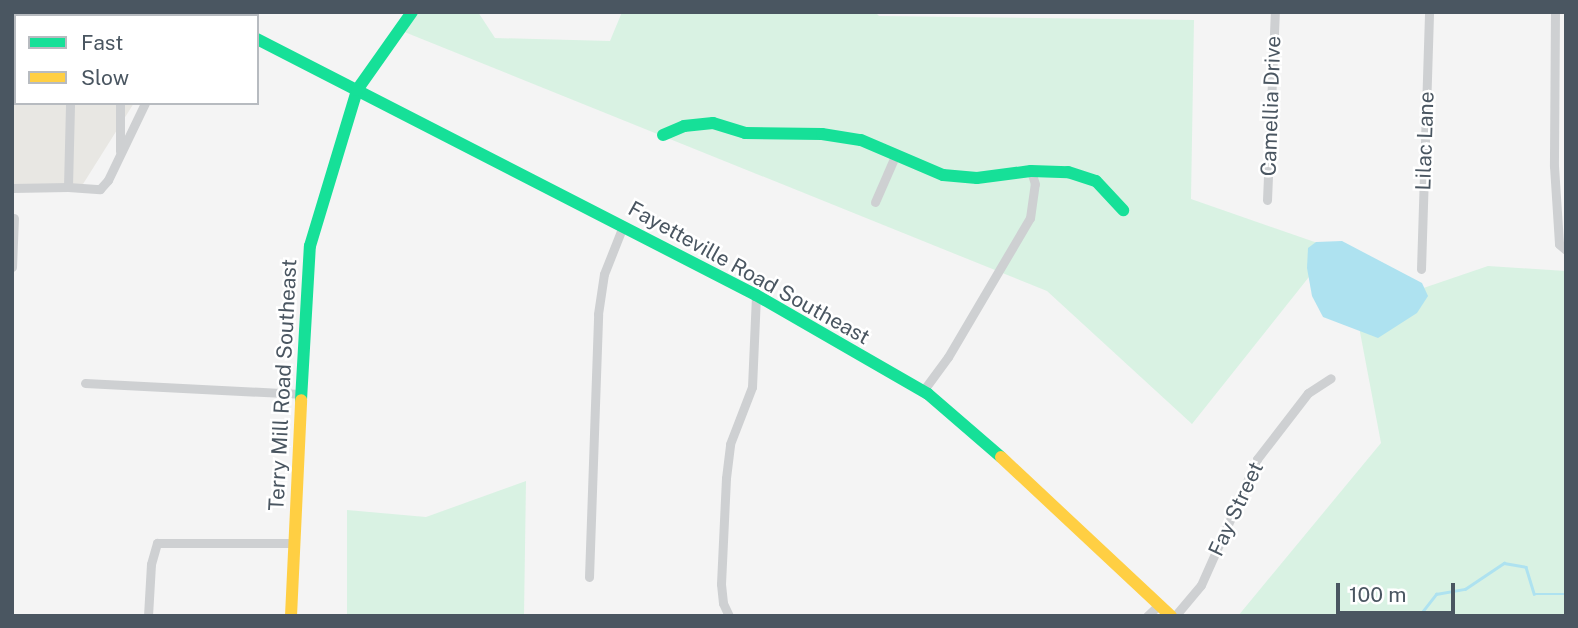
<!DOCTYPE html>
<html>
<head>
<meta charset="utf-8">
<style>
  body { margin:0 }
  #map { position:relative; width:1578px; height:628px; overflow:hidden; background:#f4f4f4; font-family:"Public Sans",sans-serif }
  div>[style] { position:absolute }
  .commercial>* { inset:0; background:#e8e7e3 }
  .green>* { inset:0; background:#d9f2e3 }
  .water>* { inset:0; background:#aee2f0 }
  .stream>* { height:2.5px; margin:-1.25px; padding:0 1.25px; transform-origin:1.25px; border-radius:1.25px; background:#aee2f0 }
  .street>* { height:9px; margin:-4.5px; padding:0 4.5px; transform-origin:4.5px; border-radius:4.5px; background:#ced0d2 }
  .fast>* { height:12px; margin:-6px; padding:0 6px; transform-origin:6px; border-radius:6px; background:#16e098 }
  .slow>* { height:12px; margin:-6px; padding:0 6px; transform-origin:6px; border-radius:6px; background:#ffcf43 }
  span { translate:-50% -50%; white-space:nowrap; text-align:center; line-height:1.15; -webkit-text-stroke:5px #fff; paint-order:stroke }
  .street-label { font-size:21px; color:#4a5661 }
  .frame { position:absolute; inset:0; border:14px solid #4a5661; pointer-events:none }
  .legend { position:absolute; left:14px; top:14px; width:245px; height:91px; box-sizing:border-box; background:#fff; border:2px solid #b7bbc0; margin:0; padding:9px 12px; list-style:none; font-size:21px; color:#4a5661 }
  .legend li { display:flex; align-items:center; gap:14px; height:35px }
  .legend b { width:35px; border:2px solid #b7bbc0 }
  .scale { position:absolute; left:1336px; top:583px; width:119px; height:32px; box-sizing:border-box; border:4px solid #4a5661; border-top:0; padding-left:9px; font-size:21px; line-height:24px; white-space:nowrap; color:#4a5661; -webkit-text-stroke:5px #fff; paint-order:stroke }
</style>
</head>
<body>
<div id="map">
  <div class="commercial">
    <div style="clip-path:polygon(12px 12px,190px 12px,188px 16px,16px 16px,16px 103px,134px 103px,78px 192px,12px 191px)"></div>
  </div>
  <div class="green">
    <div style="clip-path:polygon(412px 12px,478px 12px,495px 38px,610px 41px,622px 12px,875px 12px,879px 16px,1194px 20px,1191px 199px,1332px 248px,1192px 424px,1047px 291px,397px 29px)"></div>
    <div style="clip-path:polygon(1488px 266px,1566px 271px,1566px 616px,1238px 616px,1381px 443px,1356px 311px)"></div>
    <div style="clip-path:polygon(526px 481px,524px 616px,347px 616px,347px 510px,426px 517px)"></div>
  </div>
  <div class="water">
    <div style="clip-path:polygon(1342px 241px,1422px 283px,1428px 296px,1417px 313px,1378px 338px,1323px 317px,1312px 296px,1307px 268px,1308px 248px,1316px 242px)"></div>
  </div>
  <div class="stream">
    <div style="left:1419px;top:616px;width:28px;rotate:-52deg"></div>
    <div style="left:1436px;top:594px;width:29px;rotate:-10deg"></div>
    <div style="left:1465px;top:589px;width:47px;rotate:-33.7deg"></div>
    <div style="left:1504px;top:563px;width:22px;rotate:10deg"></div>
    <div style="left:1526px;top:567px;width:28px;rotate:73deg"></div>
    <div style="left:1534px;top:594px;width:32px"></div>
  </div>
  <div class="street">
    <div style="left:1555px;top:12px;width:154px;rotate:90.4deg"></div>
    <div style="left:1554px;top:166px;width:78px;rotate:86.3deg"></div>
    <div style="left:1559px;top:244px;width:9px;rotate:41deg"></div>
    <div style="left:109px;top:16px;width:4px;rotate:-63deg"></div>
    <div style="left:120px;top:151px;width:48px;rotate:-90deg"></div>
    <div style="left:68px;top:187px;width:32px;rotate:4deg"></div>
    <div style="left:100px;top:189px;width:12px;rotate:-48deg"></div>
    <div style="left:108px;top:180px;width:85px;rotate:-64.3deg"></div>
    <div style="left:12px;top:188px;width:56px;rotate:-1deg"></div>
    <div style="left:68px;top:187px;width:84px;rotate:-88.6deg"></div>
    <div style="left:1267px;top:200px;width:188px;rotate:-87.6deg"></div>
    <div style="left:875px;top:202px;width:52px;rotate:-66.4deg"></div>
    <div style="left:12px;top:267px;width:49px;rotate:-87.7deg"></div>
    <div style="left:1421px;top:269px;width:257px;rotate:-88.2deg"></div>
    <div style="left:85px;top:383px;width:215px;rotate:2.9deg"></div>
    <div style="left:923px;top:391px;width:42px;rotate:-53.7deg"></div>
    <div style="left:948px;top:357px;width:161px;rotate:-59.5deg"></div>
    <div style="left:1030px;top:218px;width:34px;rotate:-82deg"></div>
    <div style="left:1035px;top:184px;width:14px;rotate:-107deg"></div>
    <div style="left:589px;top:577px;width:263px;rotate:-88deg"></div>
    <div style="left:598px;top:314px;width:40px;rotate:-81.5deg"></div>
    <div style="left:604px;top:274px;width:52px;rotate:-68.4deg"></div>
    <div style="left:148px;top:616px;width:52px;rotate:-86.7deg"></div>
    <div style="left:151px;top:564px;width:22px;rotate:-74deg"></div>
    <div style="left:157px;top:543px;width:137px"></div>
    <div style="left:729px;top:616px;width:14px;rotate:-115deg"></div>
    <div style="left:723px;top:603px;width:19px;rotate:-96deg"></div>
    <div style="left:721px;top:584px;width:106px;rotate:-87.3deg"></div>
    <div style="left:726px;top:478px;width:34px;rotate:-83deg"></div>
    <div style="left:730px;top:444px;width:61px;rotate:-68.9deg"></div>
    <div style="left:752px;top:387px;width:92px;rotate:-87.5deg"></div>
    <div style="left:1147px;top:616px;width:16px;rotate:-43deg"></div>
    <div style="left:1175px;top:616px;width:40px;rotate:-50deg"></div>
    <div style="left:1201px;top:585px;width:138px;rotate:-66deg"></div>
    <div style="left:1257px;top:459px;width:83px;rotate:-52.3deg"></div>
    <div style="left:1308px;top:393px;width:27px;rotate:-33deg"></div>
  </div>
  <div class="fast">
    <div style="left:204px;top:12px;width:8px;rotate:30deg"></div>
    <div style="left:257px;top:39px;width:561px;rotate:27.16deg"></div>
    <div style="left:756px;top:295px;width:198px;rotate:29.9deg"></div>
    <div style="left:928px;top:394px;width:96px;rotate:40.8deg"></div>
    <div style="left:663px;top:135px;width:23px;rotate:-23deg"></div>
    <div style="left:684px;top:126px;width:29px;rotate:-6deg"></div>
    <div style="left:713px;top:123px;width:34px;rotate:17deg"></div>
    <div style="left:745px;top:133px;width:77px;rotate:0.7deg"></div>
    <div style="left:822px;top:134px;width:39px;rotate:9deg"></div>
    <div style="left:861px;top:140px;width:89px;rotate:23.1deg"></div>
    <div style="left:943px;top:175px;width:34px;rotate:5deg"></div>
    <div style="left:977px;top:178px;width:54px;rotate:-7.4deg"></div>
    <div style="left:1031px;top:171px;width:37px;rotate:2deg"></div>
    <div style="left:1068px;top:172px;width:29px;rotate:18deg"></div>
    <div style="left:1096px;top:181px;width:40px;rotate:47deg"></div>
    <div style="left:301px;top:400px;width:154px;rotate:-86.7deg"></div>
    <div style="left:310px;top:246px;width:163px;rotate:-73.2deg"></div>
    <div style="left:357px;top:90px;width:95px;rotate:-54.8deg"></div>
  </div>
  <div class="slow">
    <div style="left:1001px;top:457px;width:233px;rotate:43.1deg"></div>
    <div style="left:291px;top:616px;width:216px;rotate:-87.3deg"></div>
  </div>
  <div class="street-label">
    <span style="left:1271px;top:106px;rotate:-88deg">Camellia Drive</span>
    <span style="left:1425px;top:141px;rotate:-88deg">Lilac Lane</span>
    <span style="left:749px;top:273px;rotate:29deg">Fayetteville Road Southeast</span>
    <span style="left:283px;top:385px;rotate:-87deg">Terry Mill Road Southeast</span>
    <span style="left:1236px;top:509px;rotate:-65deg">Fay Street</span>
  </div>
  <div class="frame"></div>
  <ul class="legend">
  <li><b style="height:9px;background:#16e098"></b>Fast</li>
  <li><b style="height:9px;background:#ffcf43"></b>Slow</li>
  </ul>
  <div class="scale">100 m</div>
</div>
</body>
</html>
